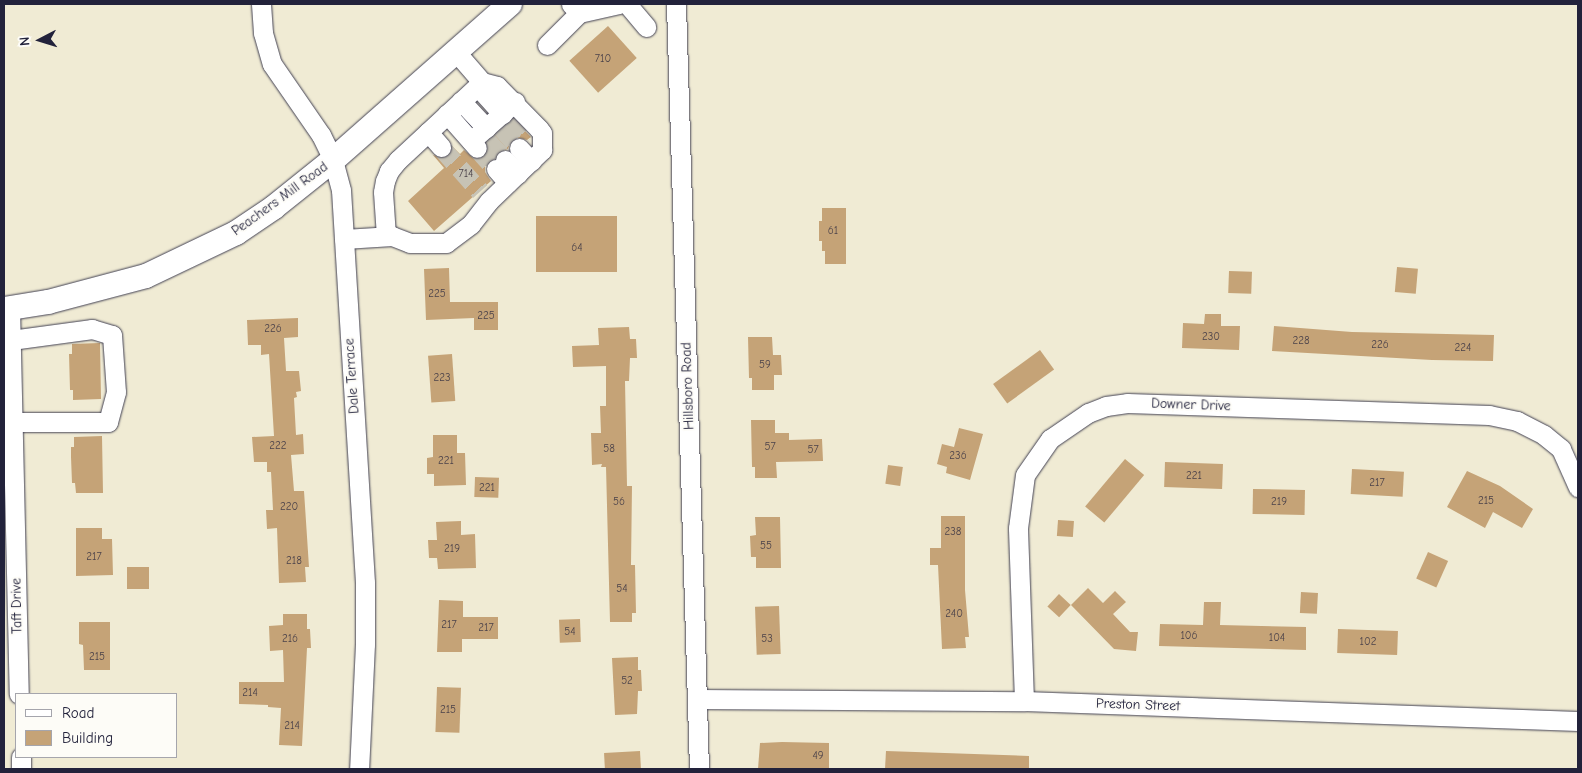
<!DOCTYPE html>
<html>
<head>
<meta charset="utf-8">
<style>
  body { margin:0 }
  #map { position:relative; width:1582px; height:773px; overflow:hidden; background:#f0ebd4; font-family:"Comic Neue",sans-serif }
  div>[style] { position:absolute }
  .building>* { inset:0; background:#c5a377; transform-origin:0 0 }
  .minor-tunnel>* { height:19px; margin-top:-9.5px; transform-origin:0; background:repeating-linear-gradient(90deg,#c7c3b5 0 19px,transparent 0 28px) }
  .roads { filter:drop-shadow(0 0 1px #414052) drop-shadow(0 0 1px #414052) }
  .minor>* { height:19px; margin:-9.5px; padding:0 9.5px; transform-origin:9.5px; border-radius:9.5px; background:#fff }
  .major>* { height:24px; margin:-12px; padding:0 12px; transform-origin:12px; border-radius:12px; background:#fff }
  span { translate:-50% -50%; white-space:nowrap; text-align:center; line-height:1.15; -webkit-text-stroke:4px #fdfcf7; paint-order:stroke }
  .number-label { font-size:11px; color:#4b424a }
  .number-label span { -webkit-text-stroke-width:0 }
  .street-label { font-size:14px; color:#22223b }
  .frame { position:absolute; inset:0; border:5px solid #22223b; pointer-events:none }
  .legend { position:absolute; left:15px; top:693px; width:162px; height:65px; box-sizing:border-box; background:#fdfcf7; border:1px solid #a5a5ac; margin:0; padding:6px 9px; list-style:none; font-size:15px; color:#22223b }
  .legend li { display:flex; align-items:center; gap:10px; height:25px }
  .legend b { width:25px; border:1px solid #a5a5ac }
  .north { position:absolute; left:15px; top:15px; width:50px; height:50px; -webkit-text-stroke:4px #fdfcf7; paint-order:stroke; rotate:265deg; font-size:14px; font-weight:700; line-height:20px; text-align:center; color:#22223b }
  .north::after { content:''; display:block; margin:auto; width:18px; height:22px; background:#22223b; clip-path:polygon(50% 0,100% 100%,50% 72%,0 100%) }
</style>
</head>
<body>
<div id="map">
  <div class="building">
    <div style="left:608px;top:26px;width:43px;height:52px;rotate:48deg"></div>
    <div style="clip-path:polygon(513px 119px,531px 137px,527px 140px,516px 137px,511px 140px,508px 149px,497px 152px,485px 166px,485px 172px,491px 181px,434px 231px,408px 201px,444px 168px,433px 155px,444px 158px,449px 155px,452px 146px,460px 154px,464px 150px,473px 158px,480px 159px,487px 152px,486px 142px)"></div>
    <div style="clip-path:polygon(822px 208px,846px 208px,846px 264px,825px 264px,825px 251px,822px 251px,822px 241px,819px 241px,819px 221px,822px 221px)"></div>
    <div style="left:536px;top:216px;width:81px;height:56px"></div>
    <div style="left:1397px;top:267px;width:21px;height:25px;rotate:5deg"></div>
    <div style="clip-path:polygon(449px 268px,450px 302px,498px 302px,498px 330px,474px 330px,474px 318px,426px 320px,424px 269px)"></div>
    <div style="left:1229px;top:271px;width:23px;height:22px;rotate:2deg"></div>
    <div style="clip-path:polygon(1205px 314px,1221px 314px,1221px 326px,1240px 326px,1239px 350px,1182px 348px,1183px 323px,1204px 324px)"></div>
    <div style="clip-path:polygon(298px 318px,298px 337px,284px 338px,286px 371px,299px 371px,301px 391px,296px 392px,297px 397px,294px 398px,296px 435px,303px 434px,304px 454px,291px 455px,294px 491px,304px 491px,309px 567px,305px 567px,306px 582px,279px 583px,277px 528px,267px 529px,266px 510px,273px 510px,271px 472px,267px 472px,267px 462px,254px 462px,252px 437px,274px 436px,269px 354px,261px 355px,261px 345px,248px 345px,247px 320px)"></div>
    <div style="clip-path:polygon(1274px 326px,1352px 332px,1494px 335px,1493px 361px,1432px 360px,1272px 351px)"></div>
    <div style="clip-path:polygon(629px 327px,630px 339px,636px 339px,637px 358px,630px 358px,629px 381px,625px 381px,627px 486px,632px 486px,631px 565px,635px 565px,636px 613px,632px 613px,632px 622px,610px 622px,606px 467px,601px 467px,602px 464px,592px 465px,591px 433px,601px 433px,600px 406px,606px 406px,606px 366px,573px 367px,572px 346px,599px 345px,598px 328px)"></div>
    <div style="clip-path:polygon(748px 337px,772px 337px,773px 355px,781px 355px,782px 375px,774px 375px,774px 390px,752px 390px,752px 378px,749px 378px)"></div>
    <div style="clip-path:polygon(100px 343px,101px 399px,73px 400px,73px 390px,70px 390px,69px 354px,72px 354px,72px 344px)"></div>
    <div style="left:1040px;top:350px;width:24px;height:58px;rotate:54deg"></div>
    <div style="left:452px;top:354px;width:47px;height:24px;rotate:86deg"></div>
    <div style="clip-path:polygon(751px 420px,775px 420px,775px 433px,789px 433px,789px 440px,822px 439px,823px 461px,776px 462px,777px 478px,755px 478px,755px 467px,752px 467px)"></div>
    <div style="clip-path:polygon(959px 428px,983px 434px,970px 480px,946px 473px,947px 467px,937px 464px,942px 444px,954px 447px)"></div>
    <div style="clip-path:polygon(433px 435px,457px 435px,457px 453px,465px 453px,466px 485px,434px 486px,434px 474px,427px 474px,427px 458px,433px 457px)"></div>
    <div style="clip-path:polygon(102px 436px,103px 493px,76px 493px,75px 483px,72px 483px,71px 457px,71px 447px,74px 447px,74px 437px)"></div>
    <div style="left:1125px;top:459px;width:25px;height:62px;rotate:40deg"></div>
    <div style="left:1165px;top:462px;width:58px;height:25px;rotate:2deg"></div>
    <div style="left:888px;top:465px;width:15px;height:19px;rotate:8deg"></div>
    <div style="left:1352px;top:469px;width:52px;height:25px;rotate:3deg"></div>
    <div style="clip-path:polygon(1467px 471px,1500px 486px,1533px 509px,1522px 528px,1493px 512px,1485px 528px,1447px 507px)"></div>
    <div style="left:475px;top:477px;width:24px;height:20px;rotate:2deg"></div>
    <div style="left:1253px;top:489px;width:52px;height:25px;rotate:1deg"></div>
    <div style="clip-path:polygon(941px 516px,965px 516px,965px 590px,969px 637px,965px 637px,966px 648px,942px 649px,938px 565px,930px 565px,930px 548px,941px 548px)"></div>
    <div style="clip-path:polygon(755px 517px,780px 517px,781px 568px,756px 568px,756px 557px,751px 557px,750px 536px,756px 535px)"></div>
    <div style="left:1058px;top:520px;width:16px;height:16px;rotate:4deg"></div>
    <div style="clip-path:polygon(461px 521px,461px 535px,475px 534px,476px 568px,438px 569px,437px 558px,429px 558px,428px 540px,437px 540px,436px 522px)"></div>
    <div style="clip-path:polygon(76px 528px,102px 528px,102px 539px,112px 539px,113px 575px,76px 576px)"></div>
    <div style="left:1428px;top:552px;width:22px;height:29px;rotate:24deg"></div>
    <div style="left:127px;top:567px;width:22px;height:22px"></div>
    <div style="clip-path:polygon(1088px 588px,1103px 603px,1115px 591px,1126px 602px,1113px 614px,1130px 632px,1138px 632px,1136px 651px,1114px 649px,1071px 605px)"></div>
    <div style="left:1301px;top:592px;width:17px;height:21px;rotate:3deg"></div>
    <div style="left:1059px;top:594px;width:16px;height:17px;rotate:43deg"></div>
    <div style="clip-path:polygon(439px 600px,463px 601px,463px 617px,498px 617px,498px 639px,462px 639px,462px 652px,437px 652px)"></div>
    <div style="clip-path:polygon(1204px 602px,1221px 602px,1220px 625px,1306px 627px,1306px 650px,1159px 646px,1160px 624px,1203px 625px)"></div>
    <div style="left:779px;top:606px;width:48px;height:24px;rotate:88deg"></div>
    <div style="clip-path:polygon(283px 614px,307px 614px,307px 629px,310px 629px,311px 648px,307px 648px,302px 746px,279px 745px,281px 708px,268px 707px,268px 705px,239px 704px,239px 682px,284px 682px,283px 650px,270px 651px,269px 626px,283px 625px)"></div>
    <div style="left:580px;top:619px;width:23px;height:21px;rotate:88deg"></div>
    <div style="clip-path:polygon(79px 622px,110px 622px,110px 670px,84px 670px,83px 645px,79px 644px)"></div>
    <div style="left:1338px;top:629px;width:60px;height:24px;rotate:2deg"></div>
    <div style="clip-path:polygon(638px 657px,638px 670px,641px 670px,642px 691px,638px 691px,637px 714px,615px 715px,612px 658px)"></div>
    <div style="left:437px;top:687px;width:24px;height:45px;rotate:2deg"></div>
    <div style="clip-path:polygon(782px 742px,829px 743px,829px 769px,758px 769px,760px 743px)"></div>
    <div style="left:640px;top:751px;width:18px;height:36px;rotate:87deg"></div>
    <div style="clip-path:polygon(886px 751px,1029px 756px,1029px 769px,885px 769px)"></div>
  </div>
  <div class="minor-tunnel">
    <div style="left:512px;top:117px;width:28px;rotate:49deg"></div>
    <div style="left:501px;top:127px;width:28px;rotate:49deg"></div>
    <div style="left:487px;top:140px;width:27px;rotate:48deg"></div>
    <div style="left:441px;top:147px;width:59px;rotate:48.4deg"></div>
    <div style="left:477px;top:148px;width:28px;rotate:48deg"></div>
  </div>
  <div class="roads">
    <div class="minor">
      <div style="left:261px;top:4px;width:29px;rotate:86deg"></div>
      <div style="left:263px;top:33px;width:32px;rotate:74deg"></div>
      <div style="left:272px;top:64px;width:86px;rotate:55.4deg"></div>
      <div style="left:321px;top:135px;width:28px;rotate:64deg"></div>
      <div style="left:333px;top:160px;width:31px;rotate:75deg"></div>
      <div style="left:341px;top:190px;width:394px;rotate:86.5deg"></div>
      <div style="left:365px;top:583px;width:61px;rotate:90deg"></div>
      <div style="left:365px;top:644px;width:125px;rotate:92.7deg"></div>
      <div style="left:627px;top:4px;width:30px;rotate:50deg"></div>
      <div style="left:676px;top:4px;width:765px;rotate:88.28deg"></div>
      <div style="left:579px;top:13px;width:41px;rotate:-12.7deg"></div>
      <div style="left:547px;top:45px;width:45px;rotate:-45deg"></div>
      <div style="left:579px;top:13px;width:12px;rotate:-132deg"></div>
      <div style="left:477px;top:86px;width:38px;rotate:48deg"></div>
      <div style="left:461px;top:101px;width:37px;rotate:47deg"></div>
      <div style="left:447px;top:114px;width:45px;rotate:48.6deg"></div>
      <div style="left:428px;top:132px;width:20px;rotate:49deg"></div>
      <div style="left:471px;top:141px;width:59px;rotate:-41.6deg"></div>
      <div style="left:519px;top:148px;width:18px;rotate:47deg"></div>
      <div style="left:505px;top:160px;width:19px;rotate:47deg"></div>
      <div style="left:496px;top:169px;width:18px;rotate:49deg"></div>
      <div style="left:386px;top:236px;width:44px;rotate:-93.9deg"></div>
      <div style="left:383px;top:192px;width:11px;rotate:-80deg"></div>
      <div style="left:385px;top:181px;width:11px;rotate:-68deg"></div>
      <div style="left:389px;top:171px;width:14px;rotate:-51deg"></div>
      <div style="left:398px;top:160px;width:115px;rotate:-42.9deg"></div>
      <div style="left:482px;top:82px;width:40px;rotate:-131deg"></div>
      <div style="left:344px;top:239px;width:48px;rotate:-3.6deg"></div>
      <div style="left:392px;top:236px;width:19px;rotate:21deg"></div>
      <div style="left:410px;top:243px;width:36px"></div>
      <div style="left:446px;top:243px;width:31px;rotate:-37deg"></div>
      <div style="left:471px;top:224px;width:29px;rotate:-52deg"></div>
      <div style="left:489px;top:201px;width:74px;rotate:-43.9deg"></div>
      <div style="left:542px;top:150px;width:17px;rotate:-90deg"></div>
      <div style="left:542px;top:133px;width:5px;rotate:-127deg"></div>
      <div style="left:539px;top:129px;width:60px;rotate:-134.3deg"></div>
      <div style="left:497px;top:86px;width:16px;rotate:-165deg"></div>
      <div style="left:10px;top:308px;width:386px;rotate:88.7deg"></div>
      <div style="left:11px;top:340px;width:82px;rotate:-7.7deg"></div>
      <div style="left:92px;top:329px;width:21px;rotate:17deg"></div>
      <div style="left:112px;top:335px;width:57px;rotate:86deg"></div>
      <div style="left:116px;top:392px;width:31px;rotate:105deg"></div>
      <div style="left:108px;top:422px;width:95px;rotate:180deg"></div>
      <div style="left:697px;top:699px;width:327px;rotate:0.4deg"></div>
      <div style="left:1024px;top:701px;width:554px;rotate:2.07deg"></div>
      <div style="left:1024px;top:701px;width:173px;rotate:-92deg"></div>
      <div style="left:1018px;top:528px;width:53px;rotate:-82.5deg"></div>
      <div style="left:1025px;top:475px;width:44px;rotate:-55.2deg"></div>
      <div style="left:1050px;top:439px;width:46px;rotate:-34.4deg"></div>
      <div style="left:1088px;top:413px;width:19px;rotate:-21deg"></div>
      <div style="left:1106px;top:406px;width:21px;rotate:-8deg"></div>
      <div style="left:1127px;top:403px;width:362px;rotate:1.9deg"></div>
      <div style="left:1489px;top:415px;width:29px;rotate:12deg"></div>
      <div style="left:1517px;top:421px;width:30px;rotate:27deg"></div>
      <div style="left:1544px;top:435px;width:22px;rotate:39deg"></div>
      <div style="left:1561px;top:449px;width:42px;rotate:65.9deg"></div>
      <div style="left:21px;top:757px;width:12px;rotate:90deg"></div>
    </div>
    <div class="major">
      <div style="left:4px;top:309px;width:45px;rotate:-9deg"></div>
      <div style="left:48px;top:302px;width:101px;rotate:-14.9deg"></div>
      <div style="left:146px;top:276px;width:100px;rotate:-25.5deg"></div>
      <div style="left:236px;top:233px;width:45px;rotate:-34deg"></div>
      <div style="left:273px;top:208px;width:77px;rotate:-38.7deg"></div>
      <div style="left:333px;top:160px;width:236px;rotate:-41.4deg"></div>
    </div>
  </div>
  <div class="number-label">
    <span style="left:603px;top:59px">710</span>
    <span style="left:466px;top:174px">714</span>
    <span style="left:833px;top:231px">61</span>
    <span style="left:577px;top:248px">64</span>
    <span style="left:437px;top:294px">225</span>
    <span style="left:486px;top:316px">225</span>
    <span style="left:273px;top:329px">226</span>
    <span style="left:1211px;top:337px">230</span>
    <span style="left:1301px;top:341px">228</span>
    <span style="left:1380px;top:345px">226</span>
    <span style="left:1463px;top:348px">224</span>
    <span style="left:765px;top:365px">59</span>
    <span style="left:442px;top:378px">223</span>
    <span style="left:278px;top:446px">222</span>
    <span style="left:770px;top:447px">57</span>
    <span style="left:609px;top:449px">58</span>
    <span style="left:813px;top:450px">57</span>
    <span style="left:958px;top:456px">236</span>
    <span style="left:446px;top:461px">221</span>
    <span style="left:1194px;top:476px">221</span>
    <span style="left:1377px;top:483px">217</span>
    <span style="left:487px;top:488px">221</span>
    <span style="left:1486px;top:501px">215</span>
    <span style="left:619px;top:502px">56</span>
    <span style="left:1279px;top:502px">219</span>
    <span style="left:289px;top:507px">220</span>
    <span style="left:953px;top:532px">238</span>
    <span style="left:766px;top:546px">55</span>
    <span style="left:452px;top:549px">219</span>
    <span style="left:94px;top:557px">217</span>
    <span style="left:294px;top:561px">218</span>
    <span style="left:622px;top:589px">54</span>
    <span style="left:954px;top:614px">240</span>
    <span style="left:449px;top:625px">217</span>
    <span style="left:486px;top:628px">217</span>
    <span style="left:570px;top:632px">54</span>
    <span style="left:1189px;top:636px">106</span>
    <span style="left:1277px;top:638px">104</span>
    <span style="left:290px;top:639px">216</span>
    <span style="left:767px;top:639px">53</span>
    <span style="left:1368px;top:642px">102</span>
    <span style="left:97px;top:657px">215</span>
    <span style="left:627px;top:681px">52</span>
    <span style="left:250px;top:693px">214</span>
    <span style="left:448px;top:710px">215</span>
    <span style="left:292px;top:726px">214</span>
    <span style="left:818px;top:756px">49</span>
  </div>
  <div class="street-label">
    <span style="left:280px;top:199px;rotate:-36deg">Peachers Mill Road</span>
    <span style="left:352px;top:376px;rotate:-94deg">Dale Terrace</span>
    <span style="left:688px;top:386px;rotate:-92deg">Hillsboro Road</span>
    <span style="left:1191px;top:405px;rotate:2deg">Downer Drive</span>
    <span style="left:17px;top:606px;rotate:-91deg">Taft Drive</span>
    <span style="left:1138px;top:705px;rotate:2deg">Preston Street</span>
  </div>
  <div class="frame"></div>
  <ul class="legend">
  <li><b style="height:6px;background:#fff"></b>Road</li>
  <li><b style="height:14px;background:#c5a377"></b>Building</li>
  </ul>
  <div class="north">N</div>
</div>
</body>
</html>
